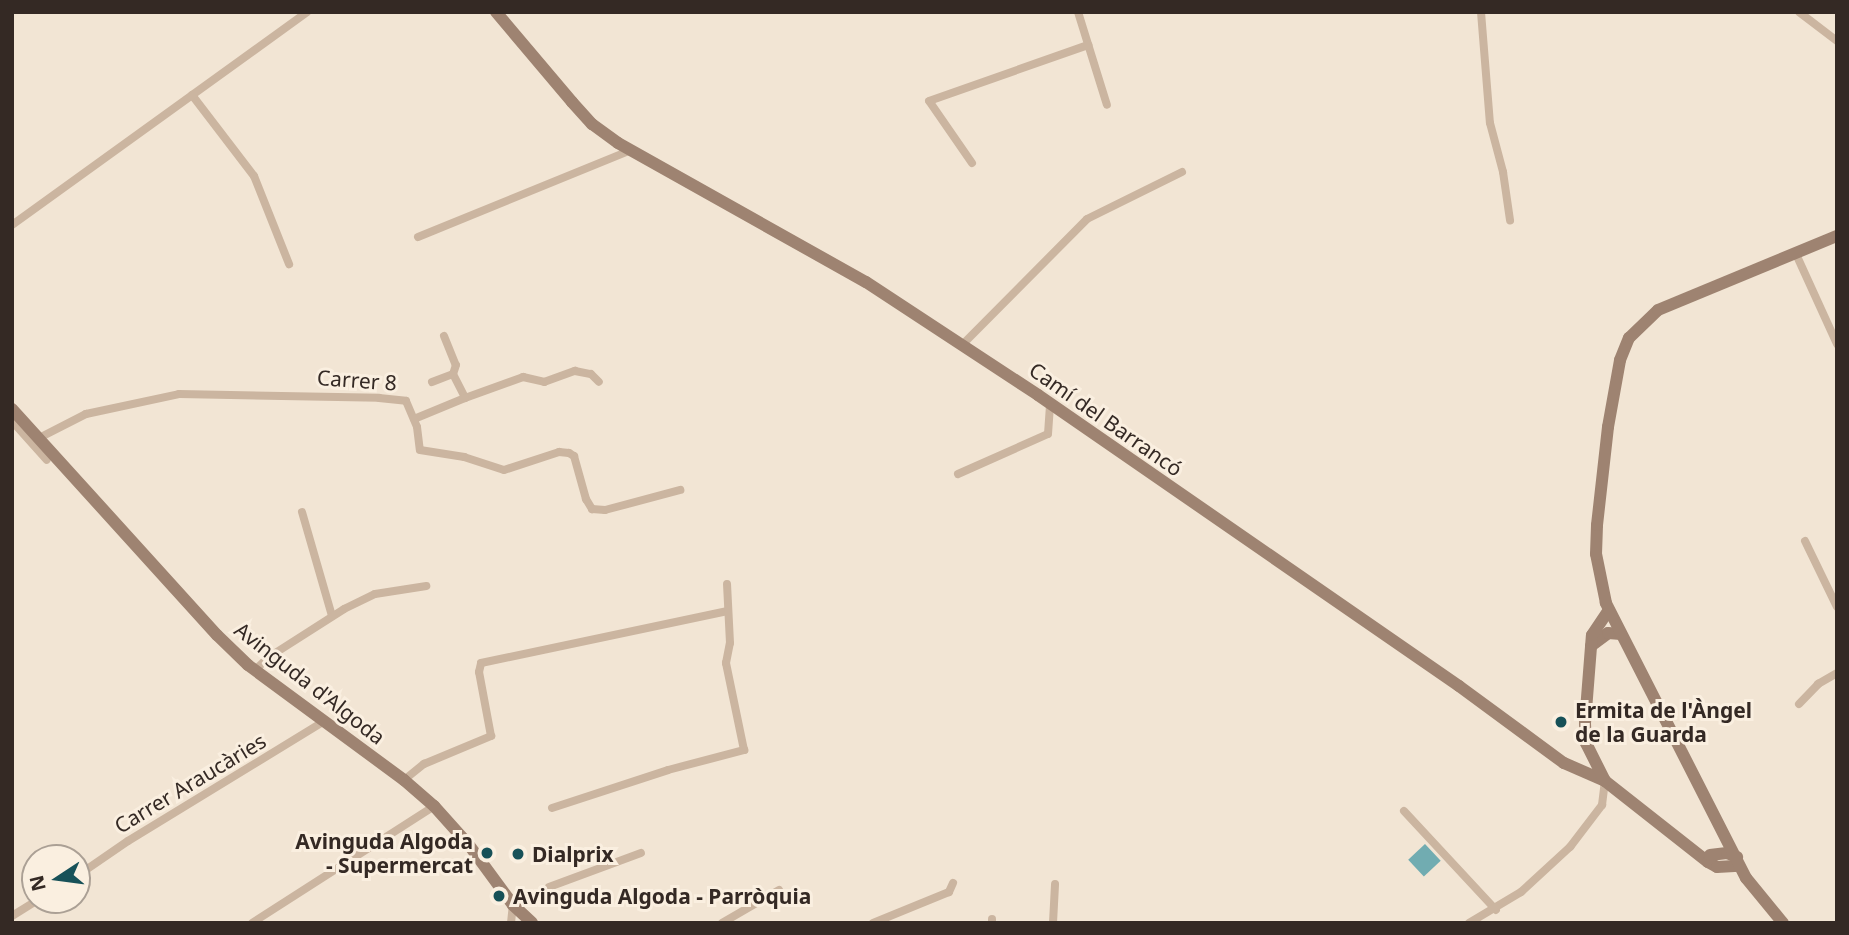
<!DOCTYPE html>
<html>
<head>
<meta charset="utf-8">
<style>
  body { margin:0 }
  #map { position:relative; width:1849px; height:935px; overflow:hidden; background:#f2e5d4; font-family:"Noto Sans",sans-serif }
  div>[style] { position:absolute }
  .water>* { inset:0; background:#71acb1; transform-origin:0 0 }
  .street>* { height:8px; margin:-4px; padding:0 4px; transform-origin:4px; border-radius:4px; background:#cbb5a0 }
  .secondary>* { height:12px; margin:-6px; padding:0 6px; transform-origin:6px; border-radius:6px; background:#9e8371 }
  .dots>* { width:19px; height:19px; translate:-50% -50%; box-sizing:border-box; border:4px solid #faefe0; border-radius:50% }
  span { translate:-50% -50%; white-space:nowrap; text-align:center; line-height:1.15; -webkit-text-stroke:6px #faefe0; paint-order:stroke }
  .street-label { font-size:21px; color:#342924 }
  .poi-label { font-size:21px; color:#342924; font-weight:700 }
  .left { translate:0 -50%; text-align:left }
  .right { translate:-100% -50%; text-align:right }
  .frame { position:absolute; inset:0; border:14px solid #342924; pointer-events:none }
  .north { position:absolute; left:21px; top:844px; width:70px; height:70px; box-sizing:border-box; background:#faefe0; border:2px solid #aba095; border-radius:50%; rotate:257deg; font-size:19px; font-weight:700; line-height:28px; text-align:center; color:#342924 }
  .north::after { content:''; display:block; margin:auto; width:24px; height:32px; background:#175158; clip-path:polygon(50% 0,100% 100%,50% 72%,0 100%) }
</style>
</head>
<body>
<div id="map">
  <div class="water">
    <div style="left:1425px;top:844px;width:23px;height:23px;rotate:47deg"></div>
  </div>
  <div class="street">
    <div style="left:1078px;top:12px;width:97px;rotate:72.7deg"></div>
    <div style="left:1481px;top:12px;width:111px;rotate:85.4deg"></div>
    <div style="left:1490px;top:123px;width:51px;rotate:75.1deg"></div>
    <div style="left:1503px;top:172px;width:49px;rotate:81.7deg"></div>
    <div style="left:1799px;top:12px;width:48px;rotate:37.3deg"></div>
    <div style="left:192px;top:95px;width:102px;rotate:52.6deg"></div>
    <div style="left:254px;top:176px;width:95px;rotate:68.3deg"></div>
    <div style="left:972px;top:163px;width:75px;rotate:-124.7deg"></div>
    <div style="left:929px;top:101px;width:169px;rotate:-19.4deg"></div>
    <div style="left:12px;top:225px;width:364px;rotate:-35.8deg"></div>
    <div style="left:418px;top:237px;width:230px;rotate:-22.2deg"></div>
    <div style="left:1796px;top:254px;width:99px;rotate:65.5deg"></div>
    <div style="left:444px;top:336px;width:31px;rotate:68deg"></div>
    <div style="left:456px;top:365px;width:9px;rotate:108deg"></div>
    <div style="left:453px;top:374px;width:27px;rotate:63deg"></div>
    <div style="left:465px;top:398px;width:62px;rotate:-19.9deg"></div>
    <div style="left:523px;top:377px;width:22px;rotate:13deg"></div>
    <div style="left:544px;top:382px;width:33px;rotate:-20deg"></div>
    <div style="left:575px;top:371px;width:16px;rotate:11deg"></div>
    <div style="left:591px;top:374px;width:11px;rotate:45deg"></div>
    <div style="left:962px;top:345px;width:177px;rotate:-45.2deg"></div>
    <div style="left:1087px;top:219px;width:106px;rotate:-26.3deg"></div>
    <div style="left:432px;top:382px;width:22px;rotate:-21deg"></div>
    <div style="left:414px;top:419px;width:55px;rotate:-22.4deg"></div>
    <div style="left:12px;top:421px;width:52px;rotate:48.1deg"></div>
    <div style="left:39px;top:438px;width:53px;rotate:-27.1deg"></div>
    <div style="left:86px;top:414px;width:95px;rotate:-12.1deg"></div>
    <div style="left:179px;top:394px;width:200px;rotate:1.1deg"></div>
    <div style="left:379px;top:398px;width:27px;rotate:6deg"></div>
    <div style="left:406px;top:401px;width:28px;rotate:67deg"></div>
    <div style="left:417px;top:427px;width:23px;rotate:83deg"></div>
    <div style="left:420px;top:450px;width:45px;rotate:9deg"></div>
    <div style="left:464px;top:457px;width:42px;rotate:18deg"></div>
    <div style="left:504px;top:470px;width:58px;rotate:-18.1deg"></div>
    <div style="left:559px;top:452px;width:10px;rotate:6deg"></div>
    <div style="left:569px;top:453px;width:6px;rotate:31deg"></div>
    <div style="left:574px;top:456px;width:45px;rotate:74.4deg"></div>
    <div style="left:586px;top:499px;width:12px;rotate:59deg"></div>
    <div style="left:592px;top:509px;width:13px;rotate:4deg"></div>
    <div style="left:605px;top:510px;width:78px;rotate:-14.9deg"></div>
    <div style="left:958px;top:474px;width:98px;rotate:-24deg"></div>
    <div style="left:1048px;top:434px;width:31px;rotate:-86deg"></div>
    <div style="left:302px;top:512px;width:108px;rotate:73.9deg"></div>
    <div style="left:1805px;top:541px;width:73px;rotate:64.1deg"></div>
    <div style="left:255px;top:670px;width:19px;rotate:-43deg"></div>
    <div style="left:269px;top:657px;width:89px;rotate:-32.6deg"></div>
    <div style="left:344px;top:609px;width:34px;rotate:-26deg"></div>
    <div style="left:375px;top:594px;width:52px;rotate:-8.9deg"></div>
    <div style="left:1799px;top:704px;width:28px;rotate:-46deg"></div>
    <div style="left:1818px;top:684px;width:22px;rotate:-30deg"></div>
    <div style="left:404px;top:780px;width:26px;rotate:-39deg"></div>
    <div style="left:424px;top:764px;width:73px;rotate:-22.7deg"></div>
    <div style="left:491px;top:736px;width:65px;rotate:-100.6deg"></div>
    <div style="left:479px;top:672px;width:9px;rotate:-77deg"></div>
    <div style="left:481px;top:663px;width:252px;rotate:-11.9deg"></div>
    <div style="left:552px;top:808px;width:122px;rotate:-18.1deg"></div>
    <div style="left:668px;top:770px;width:79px;rotate:-14.7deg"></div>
    <div style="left:744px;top:750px;width:89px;rotate:-101.7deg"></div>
    <div style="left:726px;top:663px;width:20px;rotate:-79deg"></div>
    <div style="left:730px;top:643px;width:59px;rotate:-92.9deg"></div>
    <div style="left:1404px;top:811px;width:135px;rotate:47.1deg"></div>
    <div style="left:77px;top:876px;width:62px;rotate:-34.5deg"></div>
    <div style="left:128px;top:841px;width:228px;rotate:-31.4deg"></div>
    <div style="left:549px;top:887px;width:98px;rotate:-20.3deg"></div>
    <div style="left:12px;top:916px;width:31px;rotate:-32deg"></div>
    <div style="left:992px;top:919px;width:4px;rotate:90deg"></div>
    <div style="left:252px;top:923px;width:216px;rotate:-32.7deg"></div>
    <div style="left:511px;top:923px;width:18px;rotate:-84deg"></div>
    <div style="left:722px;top:923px;width:66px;rotate:-30.1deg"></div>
    <div style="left:873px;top:923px;width:82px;rotate:-22.2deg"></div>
    <div style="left:949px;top:892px;width:10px;rotate:-66deg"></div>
    <div style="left:1053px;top:923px;width:39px;rotate:-87deg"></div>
    <div style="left:1469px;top:923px;width:61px;rotate:-30.8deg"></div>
    <div style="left:1521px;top:892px;width:67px;rotate:-42.6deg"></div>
    <div style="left:1570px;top:847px;width:53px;rotate:-52.7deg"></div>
    <div style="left:1602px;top:805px;width:24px;rotate:-83deg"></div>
  </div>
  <div class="secondary">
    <div style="left:496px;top:12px;width:118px;rotate:49.8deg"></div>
    <div style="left:572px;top:102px;width:30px;rotate:48deg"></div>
    <div style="left:592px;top:124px;width:32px;rotate:36deg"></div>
    <div style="left:618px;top:143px;width:284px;rotate:29.3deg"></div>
    <div style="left:866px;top:282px;width:206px;rotate:33.3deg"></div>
    <div style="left:1038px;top:395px;width:512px;rotate:34.65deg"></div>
    <div style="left:1459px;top:686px;width:130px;rotate:36.3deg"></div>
    <div style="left:1564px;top:763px;width:45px;rotate:23.7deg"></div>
    <div style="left:1605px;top:781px;width:131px;rotate:38.2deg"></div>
    <div style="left:1708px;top:862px;width:10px;rotate:29deg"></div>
    <div style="left:1717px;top:867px;width:22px;rotate:-3deg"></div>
    <div style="left:12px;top:409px;width:305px;rotate:47.8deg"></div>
    <div style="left:217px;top:635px;width:43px;rotate:44.1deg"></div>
    <div style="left:248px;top:665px;width:194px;rotate:36.4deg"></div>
    <div style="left:404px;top:780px;width:40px;rotate:41deg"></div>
    <div style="left:434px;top:806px;width:52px;rotate:48.1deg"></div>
    <div style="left:469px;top:845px;width:74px;rotate:53.7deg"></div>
    <div style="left:513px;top:905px;width:26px;rotate:43deg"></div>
    <div style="left:1591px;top:646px;width:21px;rotate:-37deg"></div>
    <div style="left:1608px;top:633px;width:13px;rotate:4deg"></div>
    <div style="left:1605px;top:781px;width:42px;rotate:-116.6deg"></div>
    <div style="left:1586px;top:743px;width:20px;rotate:-93deg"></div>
    <div style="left:1585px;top:723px;width:88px;rotate:-85.5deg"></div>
    <div style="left:1592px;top:635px;width:30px;rotate:-56deg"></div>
    <div style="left:1710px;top:855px;width:17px;rotate:-7deg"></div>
    <div style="left:1727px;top:853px;width:11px;rotate:22deg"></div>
    <div style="left:1783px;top:923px;width:58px;rotate:-129.4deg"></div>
    <div style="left:1746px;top:878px;width:309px;rotate:-117deg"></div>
    <div style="left:1606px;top:603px;width:50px;rotate:-101.5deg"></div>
    <div style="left:1596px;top:554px;width:29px;rotate:-88deg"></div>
    <div style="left:1597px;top:525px;width:99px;rotate:-83.6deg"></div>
    <div style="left:1608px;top:427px;width:68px;rotate:-79.8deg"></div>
    <div style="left:1620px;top:360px;width:24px;rotate:-68deg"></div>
    <div style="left:1629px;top:338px;width:40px;rotate:-44deg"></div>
    <div style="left:1658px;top:310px;width:194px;rotate:-22.5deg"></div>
  </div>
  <div class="dots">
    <div style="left:1561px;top:722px;background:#175158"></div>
    <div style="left:487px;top:853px;background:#175158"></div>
    <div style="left:518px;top:854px;background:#175158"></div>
    <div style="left:499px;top:896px;background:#175158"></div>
  </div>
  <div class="street-label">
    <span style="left:357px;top:380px;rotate:4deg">Carrer 8</span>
    <span style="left:1106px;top:419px;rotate:35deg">Camí del Barrancó</span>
    <span style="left:310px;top:683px;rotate:38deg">Avinguda d'Algoda</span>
    <span style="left:190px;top:783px;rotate:-31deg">Carrer Araucàries</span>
  </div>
  <div class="poi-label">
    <span class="left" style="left:1575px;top:722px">Ermita de l'Àngel<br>de la Guarda</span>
    <span class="right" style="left:473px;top:853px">Avinguda Algoda<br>- Supermercat</span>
    <span class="left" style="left:532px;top:854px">Dialprix</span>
    <span class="left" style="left:513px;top:896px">Avinguda Algoda - Parròquia</span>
  </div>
  <div class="frame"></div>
  <div class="north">N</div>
</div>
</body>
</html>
